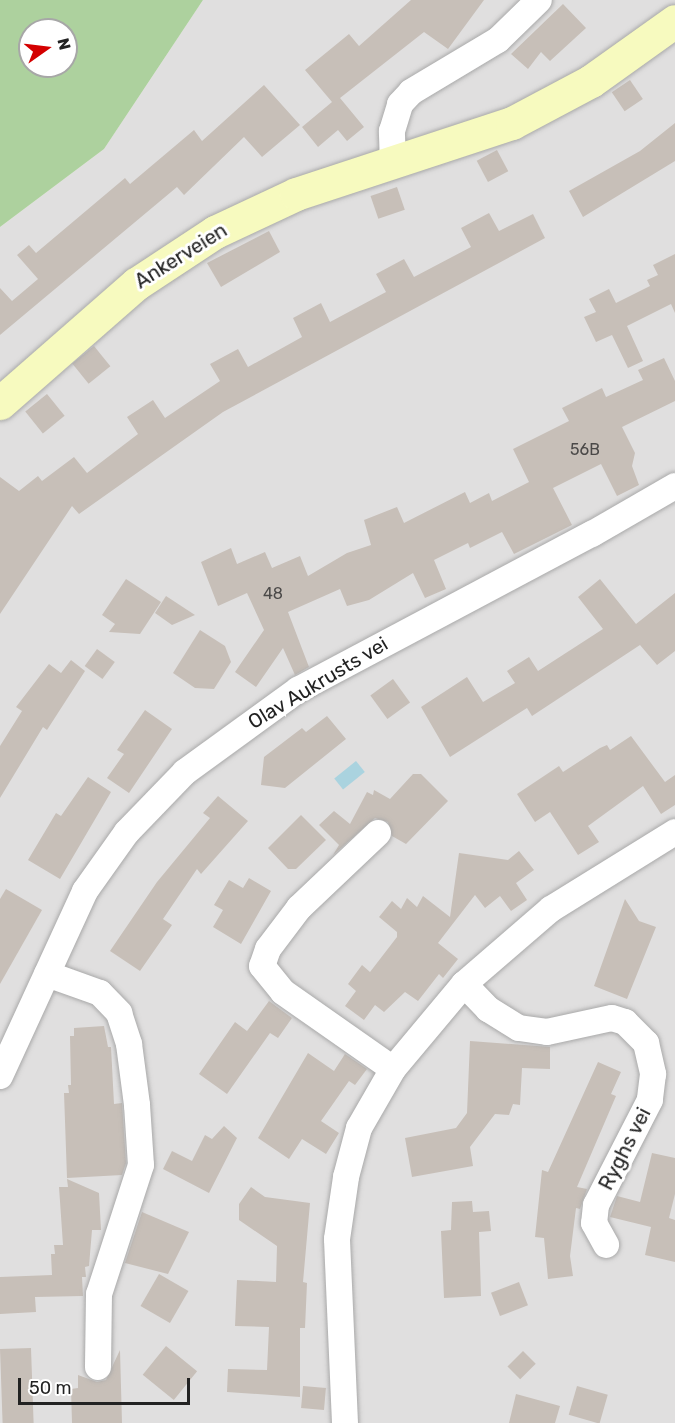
<!DOCTYPE html>
<html>
<head>
<meta charset="utf-8">
<style>
  body { margin:0 }
  #map { position:relative; width:675px; height:1423px; overflow:hidden; background:#f2efe9; font-family:Rubik,sans-serif }
  div>[style] { position:absolute }
  .residential>* { inset:0; background:#e0dfdf }
  .forest>* { inset:0; background:#add19e }
  .water>* { inset:0; background:#aad3df; transform-origin:0 0 }
  .building>* { inset:0; background:#c7bfb8; transform-origin:0 0 }
  .roads { filter:drop-shadow(0 0 2px #a9a9a9) drop-shadow(0 0 2px #a9a9a9) }
  .street>* { height:26px; margin:-13px; padding:0 13px; transform-origin:13px; border-radius:13px; background:#fff }
  .secondary>* { height:33px; margin:-16.5px; padding:0 16.5px; transform-origin:16.5px; border-radius:16.5px; background:#f7fabf }
  span { translate:-50% -50%; white-space:nowrap; text-align:center; line-height:1.15; -webkit-text-stroke:6px #fff; paint-order:stroke }
  .number-label { font-size:16px; color:#4b4948 }
  .number-label span { -webkit-text-stroke-width:0 }
  .street-label { font-size:20px; color:#222 }
  .north { position:absolute; left:18px; top:18px; width:60px; height:60px; box-sizing:border-box; background:#fff; border:2px solid #a7a7a7; border-radius:50%; rotate:76deg; font-size:16px; font-weight:700; line-height:24px; text-align:center; color:#222 }
  .north::after { content:''; display:block; margin:auto; width:21px; height:27px; background:#d40000; clip-path:polygon(50% 0,100% 100%,50% 72%,0 100%) }
  .scale { position:absolute; left:18px; top:1378px; width:172px; height:27px; box-sizing:border-box; border:3px solid #222; border-top:0; padding-left:8px; font-size:18px; line-height:21px; white-space:nowrap; color:#222; -webkit-text-stroke:4px #fff; paint-order:stroke }
</style>
</head>
<body>
<div id="map">
  <div class="residential">
    <div style="clip-path:polygon(203px 0,675px 0,675px 1423px,0 1423px,0 227px,104px 149px)"></div>
  </div>
  <div class="forest">
    <div style="clip-path:polygon(evenodd,0 0,203px 0,104px 149px,0 227px,0 0,30px 30px,66px 30px,66px 66px,30px 66px,30px 30px)"></div>
  </div>
  <div class="water">
    <div style="left:356px;top:761px;width:14px;height:28px;rotate:51deg"></div>
  </div>
  <div class="building">
    <div style="clip-path:polygon(411px 0,484px 0,448px 49px,424px 32px,340px 98px,364px 127px,347px 141px,338px 130px,318px 147px,302px 127px,332px 102px,305px 70px,349px 34px,359px 46px)"></div>
    <div style="clip-path:polygon(563px 4px,586px 28px,550px 61px,541px 52px,528px 69px,511px 54px)"></div>
    <div style="left:630px;top:80px;width:23px;height:22px;rotate:56deg"></div>
    <div style="clip-path:polygon(264px 85px,300px 125px,262px 157px,244px 137px,184px 195px,177px 187px,0 335px,0 288px,12px 301px,38px 279px,17px 255px,29px 245px,36px 253px,125px 178px,130px 184px,194px 130px,202px 141px)"></div>
    <div style="clip-path:polygon(675px 123px,675px 161px,583px 217px,569px 191px,640px 151px)"></div>
    <div style="left:497px;top:150px;width:24px;height:23px;rotate:62deg"></div>
    <div style="left:397px;top:187px;width:24px;height:28px;rotate:71deg"></div>
    <div style="clip-path:polygon(489px 213px,499px 231px,533px 214px,545px 238px,223px 412px,79px 514px,72px 506px,0 614px,0 477px,19px 491px,38px 476px,42px 481px,74px 457px,87px 473px,138px 434px,127px 417px,153px 400px,165px 418px,220px 381px,210px 364px,238px 349px,248px 367px,302px 337px,293px 318px,321px 303px,330px 322px,386px 292px,376px 274px,404px 259px,414px 277px,471px 247px,461px 228px)"></div>
    <div style="clip-path:polygon(269px 231px,280px 252px,221px 287px,207px 263px)"></div>
    <div style="clip-path:polygon(675px 254px,675px 313px,671px 304px,627px 326px,643px 361px,628px 368px,612px 335px,596px 342px,584px 317px,596px 312px,589px 299px,609px 289px,616px 303px,650px 286px,647px 280px,658px 275px,653px 265px)"></div>
    <div style="left:94px;top:346px;width:26px;height:28px;rotate:51deg"></div>
    <div style="clip-path:polygon(664px 358px,675px 381px,675px 401px,622px 427px,635px 453px,632px 466px,639px 485px,617px 496px,601px 464px,553px 488px,572px 525px,514px 554px,502px 532px,470px 548px,468px 543px,434px 560px,446px 589px,425px 598px,413px 573px,369px 600px,347px 606px,340px 589px,288px 612px,309px 667px,295px 675px,283px 648px,256px 687px,235px 672px,264px 630px,247px 593px,218px 606px,201px 562px,231px 548px,237px 564px,265px 552px,272px 568px,300px 556px,308px 576px,347px 553px,371px 545px,364px 520px,397px 507px,404px 523px,465px 492px,470px 503px,489px 493px,492px 501px,529px 482px,513px 449px,569px 421px,562px 408px,602px 388px,606px 397px,643px 380px,638px 370px)"></div>
    <div style="left:47px;top:394px;width:28px;height:28px;rotate:51deg"></div>
    <div style="clip-path:polygon(126px 579px,161px 602px,140px 634px,109px 632px,115px 624px,102px 615px)"></div>
    <div style="clip-path:polygon(600px 579px,636px 624px,675px 593px,675px 651px,657px 665px,640px 645px,532px 716px,527px 708px,450px 757px,421px 707px,467px 677px,483px 702px,515px 683px,507px 671px,529px 657px,538px 671px,603px 629px,578px 597px)"></div>
    <div style="clip-path:polygon(166px 596px,195px 615px,172px 625px,155px 613px)"></div>
    <div style="clip-path:polygon(200px 630px,225px 646px,231px 662px,214px 689px,195px 688px,173px 673px)"></div>
    <div style="left:97px;top:649px;width:22px;height:21px;rotate:36deg"></div>
    <div style="clip-path:polygon(71px 660px,85px 671px,47px 730px,43px 727px,0 798px,0 746px,22px 711px,16px 707px,49px 664px,61px 673px)"></div>
    <div style="left:393px;top:679px;width:29px;height:28px;rotate:54deg"></div>
    <div style="clip-path:polygon(145px 710px,172px 729px,129px 793px,107px 778px,124px 754px,117px 750px)"></div>
    <div style="clip-path:polygon(327px 716px,346px 739px,285px 788px,261px 785px,264px 757px,302px 728px,306px 732px)"></div>
    <div style="clip-path:polygon(631px 736px,665px 782px,675px 775px,675px 805px,661px 814px,643px 786px,588px 826px,599px 842px,578px 855px,550px 812px,535px 822px,517px 794px,559px 766px,563px 772px,600px 748px,607px 745px,610px 750px)"></div>
    <div style="clip-path:polygon(413px 774px,421px 774px,448px 801px,406px 844px,392px 836px,388px 822px,375px 818px,333px 855px,339px 845px,319px 825px,334px 811px,350px 824px,367px 792px,373px 795px,374px 790px,390px 799px)"></div>
    <div style="clip-path:polygon(88px 777px,111px 792px,60px 879px,28px 860px,56px 813px,61px 816px)"></div>
    <div style="clip-path:polygon(218px 796px,248px 821px,201px 874px,197px 869px,163px 919px,172px 925px,140px 971px,110px 951px,157px 882px,210px 818px,203px 813px)"></div>
    <div style="clip-path:polygon(301px 815px,326px 840px,296px 869px,288px 869px,268px 848px)"></div>
    <div style="clip-path:polygon(519px 851px,534px 870px,516px 883px,527px 900px,511px 911px,500px 896px,485px 908px,475px 895px,438px 943px,458px 959px,443px 978px,439px 974px,418px 1001px,405px 992px,384px 1012px,375px 1005px,364px 1020px,345px 1006px,356px 991px,348px 984px,362px 965px,370px 972px,397px 937px,397px 932px,379px 917px,392px 901px,401px 909px,407px 898px,417px 907px,423px 896px,450px 917px,459px 853px,508px 860px)"></div>
    <div style="clip-path:polygon(249px 878px,271px 891px,241px 944px,213px 927px,223px 910px,214px 905px,229px 880px,243px 888px)"></div>
    <div style="clip-path:polygon(6px 889px,42px 910px,0 984px,0 899px)"></div>
    <div style="clip-path:polygon(625px 899px,639px 921px,656px 927px,627px 999px,594px 986px)"></div>
    <div style="clip-path:polygon(269px 1001px,292px 1018px,278px 1038px,270px 1033px,227px 1094px,199px 1074px,235px 1022px,247px 1031px)"></div>
    <div style="clip-path:polygon(104px 1026px,108px 1047px,111px 1047px,114px 1104px,122px 1103px,126px 1163px,122px 1175px,67px 1178px,64px 1093px,69px 1093px,68px 1085px,71px 1085px,70px 1036px,74px 1036px,74px 1028px)"></div>
    <div style="clip-path:polygon(470px 1041px,550px 1047px,550px 1069px,522px 1068px,520px 1105px,513px 1104px,509px 1115px,495px 1114px,470px 1147px,473px 1166px,412px 1177px,405px 1138px,456px 1128px,467px 1113px)"></div>
    <div style="clip-path:polygon(308px 1053px,334px 1071px,345px 1054px,367px 1069px,355px 1085px,349px 1081px,321px 1121px,339px 1133px,326px 1154px,302px 1139px,289px 1159px,258px 1138px)"></div>
    <div style="clip-path:polygon(598px 1062px,621px 1072px,611px 1094px,616px 1096px,577px 1187px,587px 1189px,580px 1209px,576px 1208px,570px 1256px,573px 1276px,548px 1279px,544px 1238px,535px 1237px,542px 1170px,548px 1172px)"></div>
    <div style="clip-path:polygon(224px 1126px,237px 1138px,209px 1193px,163px 1169px,172px 1151px,192px 1161px,205px 1135px,212px 1139px)"></div>
    <div style="clip-path:polygon(652px 1153px,675px 1158px,675px 1194px,669px 1218px,675px 1220px,675px 1262px,645px 1255px,651px 1227px,610px 1217px,617px 1196px,640px 1202px)"></div>
    <div style="clip-path:polygon(67px 1179px,99px 1193px,101px 1230px,92px 1230px,89px 1266px,85px 1267px,86px 1277px,82px 1277px,83px 1296px,35px 1297px,36px 1312px,0 1314px,0 1277px,52px 1275px,51px 1254px,55px 1254px,54px 1245px,63px 1245px,59px 1187px,68px 1187px)"></div>
    <div style="clip-path:polygon(251px 1187px,265px 1197px,310px 1203px,303px 1282px,307px 1283px,305px 1328px,300px 1328px,300px 1397px,227px 1392px,228px 1369px,267px 1370px,269px 1327px,235px 1326px,237px 1280px,276px 1282px,277px 1246px,239px 1220px,239px 1204px)"></div>
    <div style="clip-path:polygon(472px 1201px,473px 1212px,489px 1211px,491px 1231px,479px 1232px,481px 1296px,444px 1298px,441px 1231px,451px 1230px,452px 1202px)"></div>
    <div style="clip-path:polygon(142px 1212px,189px 1232px,168px 1274px,125px 1263px)"></div>
    <div style="left:159px;top:1274px;width:34px;height:37px;rotate:30deg"></div>
    <div style="left:519px;top:1282px;width:25px;height:30px;rotate:69deg"></div>
    <div style="left:166px;top:1346px;width:40px;height:37px;rotate:39deg"></div>
    <div style="left:31px;top:1348px;width:75px;height:31px;rotate:88deg"></div>
    <div style="clip-path:polygon(120px 1350px,122px 1423px,72px 1423px,71px 1389px,78px 1388px,78px 1375px,97px 1382px,106px 1380px)"></div>
    <div style="left:523px;top:1351px;width:18px;height:22px;rotate:45deg"></div>
    <div style="left:303px;top:1386px;width:23px;height:22px;rotate:5deg"></div>
    <div style="left:577px;top:1386px;width:32px;height:30px;rotate:16deg"></div>
    <div style="clip-path:polygon(516px 1394px,560px 1406px,555px 1423px,509px 1423px)"></div>
  </div>
  <div class="roads">
    <div class="street">
      <div style="left:393px;top:164px;width:33px;rotate:-92deg"></div>
      <div style="left:392px;top:131px;width:28px;rotate:-73deg"></div>
      <div style="left:400px;top:104px;width:16px;rotate:-47deg"></div>
      <div style="left:411px;top:92px;width:101px;rotate:-30.9deg"></div>
      <div style="left:498px;top:40px;width:57px;rotate:-44.3deg"></div>
      <div style="left:378px;top:833px;width:109px;rotate:136.5deg"></div>
      <div style="left:299px;top:908px;width:51px;rotate:127.1deg"></div>
      <div style="left:268px;top:949px;width:18px;rotate:109deg"></div>
      <div style="left:262px;top:966px;width:33px;rotate:51deg"></div>
      <div style="left:283px;top:992px;width:134px;rotate:35deg"></div>
      <div style="left:47px;top:974px;width:56px;rotate:19.7deg"></div>
      <div style="left:100px;top:993px;width:28px;rotate:46deg"></div>
      <div style="left:119px;top:1013px;width:33px;rotate:72deg"></div>
      <div style="left:129px;top:1044px;width:62px;rotate:82.5deg"></div>
      <div style="left:137px;top:1105px;width:60px;rotate:86.2deg"></div>
      <div style="left:141px;top:1165px;width:136px;rotate:108deg"></div>
      <div style="left:99px;top:1294px;width:73px;rotate:90.8deg"></div>
      <div style="left:464px;top:984px;width:35px;rotate:46deg"></div>
      <div style="left:488px;top:1009px;width:36px;rotate:32deg"></div>
      <div style="left:519px;top:1028px;width:28px;rotate:8deg"></div>
      <div style="left:547px;top:1032px;width:66px;rotate:-12.2deg"></div>
      <div style="left:612px;top:1018px;width:14px;rotate:17deg"></div>
      <div style="left:625px;top:1022px;width:30px;rotate:45deg"></div>
      <div style="left:646px;top:1043px;width:32px;rotate:77deg"></div>
      <div style="left:653px;top:1074px;width:26px;rotate:97deg"></div>
      <div style="left:650px;top:1100px;width:118px;rotate:117.2deg"></div>
      <div style="left:596px;top:1205px;width:18px;rotate:96deg"></div>
      <div style="left:594px;top:1223px;width:25px;rotate:61deg"></div>
      <div style="left:0;top:1076px;width:204px;rotate:-65.3deg"></div>
      <div style="left:85px;top:891px;width:72px;rotate:-54.6deg"></div>
      <div style="left:127px;top:832px;width:83px;rotate:-46deg"></div>
      <div style="left:185px;top:772px;width:140px;rotate:-36deg"></div>
      <div style="left:298px;top:690px;width:333px;rotate:-28deg"></div>
      <div style="left:592px;top:534px;width:96px;rotate:-30deg"></div>
      <div style="left:345px;top:1423px;width:184px;rotate:-92.5deg"></div>
      <div style="left:337px;top:1239px;width:63px;rotate:-81.7deg"></div>
      <div style="left:346px;top:1177px;width:51px;rotate:-75.1deg"></div>
      <div style="left:359px;top:1128px;width:68px;rotate:-60deg"></div>
      <div style="left:393px;top:1069px;width:111px;rotate:-50.1deg"></div>
      <div style="left:464px;top:984px;width:115px;rotate:-40.8deg"></div>
      <div style="left:551px;top:909px;width:146px;rotate:-31.8deg"></div>
    </div>
    <div class="secondary">
      <div style="left:0;top:403px;width:181px;rotate:-41.2deg"></div>
      <div style="left:136px;top:284px;width:95px;rotate:-33.4deg"></div>
      <div style="left:215px;top:232px;width:89px;rotate:-25.1deg"></div>
      <div style="left:296px;top:194px;width:227px;rotate:-18.2deg"></div>
      <div style="left:512px;top:123px;width:89px;rotate:-28deg"></div>
      <div style="left:591px;top:81px;width:103px;rotate:-35.5deg"></div>
    </div>
  </div>
  <div class="number-label">
    <span style="left:585px;top:450px">56B</span>
    <span style="left:273px;top:594px">48</span>
  </div>
  <div class="street-label">
    <span style="left:181px;top:256px;rotate:-32deg">Ankerveien</span>
    <span style="left:318px;top:683px;rotate:-31deg">Olav Aukrusts vei</span>
    <span style="left:625px;top:1149px;rotate:-63deg">Ryghs vei</span>
  </div>
  <div class="north">N</div>
  <div class="scale">50 m</div>
</div>
</body>
</html>
